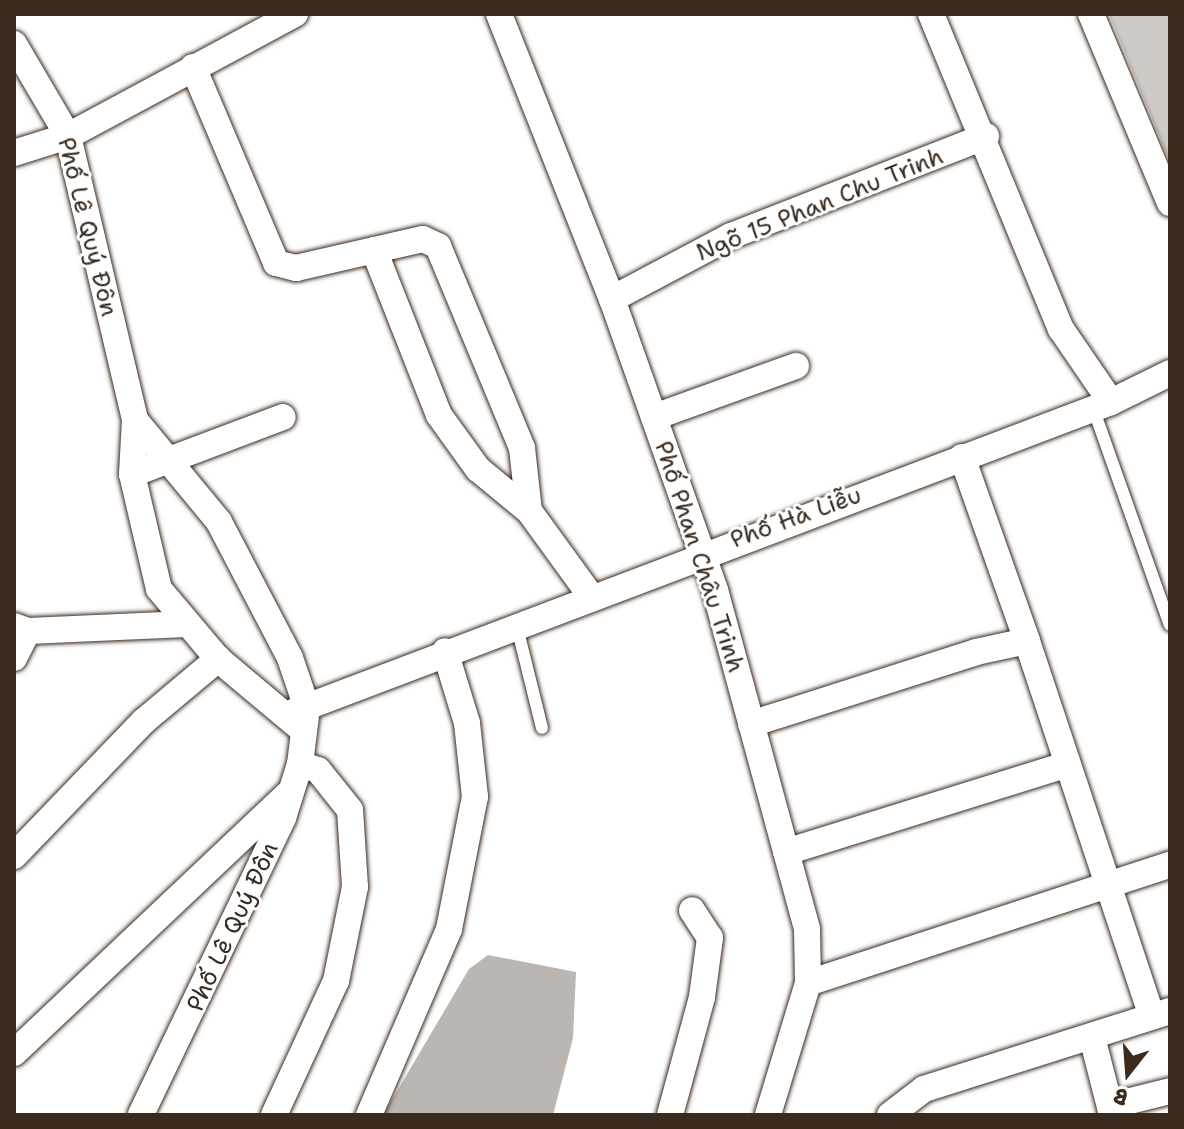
<!DOCTYPE html>
<html>
<head>
<meta charset="utf-8">
<style>
  body { margin:0 }
  #map { position:relative; width:1184px; height:1129px; overflow:hidden; background:#fff; font-family:"Shantell Sans",sans-serif }
  div>[style] { position:absolute }
  .water>* { inset:0; background:#bcb6b3 }
  .building>* { inset:0; background:#cfcac7 }
  .roads { filter:drop-shadow(0 0 2px #3b2a1e) drop-shadow(0 0 2px #3b2a1e) }
  .service>* { height:12px; margin:-6px; padding:0 6px; transform-origin:6px; border-radius:6px; background:#fff }
  .minor>* { height:26px; margin:-13px; padding:0 13px; transform-origin:13px; border-radius:13px; background:#fff }
  span { translate:-50% -50%; white-space:nowrap; text-align:center; line-height:1.15; -webkit-text-stroke:6px #fff; paint-order:stroke }
  .street-label { font-size:24px; color:#3b2a1e }
  .frame { position:absolute; inset:0; border:16px solid #3b2a1e; pointer-events:none }
  .north { position:absolute; left:1088px; top:1033px; width:80px; height:80px; -webkit-text-stroke:6px #fff; paint-order:stroke; rotate:197deg; font-size:22px; font-weight:700; line-height:32px; text-align:center; color:#3b2a1e }
  .north::after { content:''; display:block; margin:auto; width:28px; height:36px; background:#3b2a1e; clip-path:polygon(50% 0,100% 100%,50% 72%,0 100%) }
</style>
</head>
<body>
<div id="map">
  <div class="water">
    <div style="clip-path:polygon(488px 955px,576px 972px,573px 1038px,553px 1115px,383px 1115px,469px 969px)"></div>
  </div>
  <div class="building">
    <div style="clip-path:polygon(1109px 14px,1170px 14px,1170px 162px)"></div>
  </div>
  <div class="roads">
    <div class="service">
      <div style="left:1093px;top:408px;width:230px;rotate:70.5deg"></div>
      <div style="left:517px;top:627px;width:104px;rotate:76.1deg"></div>
    </div>
    <div class="minor">
      <div style="left:499px;top:14px;width:307px;rotate:68.4deg"></div>
      <div style="left:612px;top:299px;width:309px;rotate:70.5deg"></div>
      <div style="left:715px;top:590px;width:351px;rotate:74.8deg"></div>
      <div style="left:807px;top:929px;width:54px;rotate:88.9deg"></div>
      <div style="left:808px;top:983px;width:138px;rotate:106.9deg"></div>
      <div style="left:931px;top:14px;width:341px;rotate:67.6deg"></div>
      <div style="left:1061px;top:329px;width:88px;rotate:55.6deg"></div>
      <div style="left:1091px;top:14px;width:205px;rotate:67.3deg"></div>
      <div style="left:14px;top:44px;width:107px;rotate:59.6deg"></div>
      <div style="left:68px;top:136px;width:292px;rotate:76.7deg"></div>
      <div style="left:135px;top:420px;width:54px;rotate:93.2deg"></div>
      <div style="left:132px;top:474px;width:118px;rotate:76.8deg"></div>
      <div style="left:159px;top:589px;width:92px;rotate:49.9deg"></div>
      <div style="left:218px;top:659px;width:106px;rotate:40deg"></div>
      <div style="left:193px;top:67px;width:213px;rotate:67deg"></div>
      <div style="left:276px;top:263px;width:21px;rotate:14deg"></div>
      <div style="left:296px;top:268px;width:130px;rotate:-12.9deg"></div>
      <div style="left:423px;top:239px;width:17px;rotate:25deg"></div>
      <div style="left:438px;top:246px;width:219px;rotate:67.4deg"></div>
      <div style="left:522px;top:448px;width:63px;rotate:83.7deg"></div>
      <div style="left:14px;top:153px;width:57px;rotate:-17.5deg"></div>
      <div style="left:68px;top:136px;width:258px;rotate:-28.3deg"></div>
      <div style="left:374px;top:250px;width:177px;rotate:68.5deg"></div>
      <div style="left:439px;top:415px;width:67px;rotate:54.2deg"></div>
      <div style="left:478px;top:469px;width:66px;rotate:39.5deg"></div>
      <div style="left:529px;top:511px;width:104px;rotate:54deg"></div>
      <div style="left:612px;top:299px;width:135px;rotate:-27.9deg"></div>
      <div style="left:731px;top:236px;width:274px;rotate:-21.4deg"></div>
      <div style="left:654px;top:417px;width:151px;rotate:-19.8deg"></div>
      <div style="left:135px;top:420px;width:132px;rotate:50.5deg"></div>
      <div style="left:219px;top:522px;width:153px;rotate:62.4deg"></div>
      <div style="left:290px;top:658px;width:53px;rotate:71.2deg"></div>
      <div style="left:307px;top:708px;width:56px;rotate:97.1deg"></div>
      <div style="left:300px;top:764px;width:57px;rotate:107.5deg"></div>
      <div style="left:283px;top:818px;width:329px;rotate:115.6deg"></div>
      <div style="left:962px;top:457px;width:195px;rotate:70.5deg"></div>
      <div style="left:132px;top:474px;width:161px;rotate:-20.7deg"></div>
      <div style="left:14px;top:626px;width:15px;rotate:20deg"></div>
      <div style="left:28px;top:631px;width:159px;rotate:-2.5deg"></div>
      <div style="left:14px;top:658px;width:30px;rotate:-63deg"></div>
      <div style="left:288px;top:714px;width:880px;rotate:-20.76deg"></div>
      <div style="left:1111px;top:402px;width:66px;rotate:-26.2deg"></div>
      <div style="left:751px;top:724px;width:236px;rotate:-17.7deg"></div>
      <div style="left:976px;top:652px;width:52px;rotate:-12.2deg"></div>
      <div style="left:1027px;top:641px;width:396px;rotate:71.6deg"></div>
      <div style="left:786px;top:852px;width:293px;rotate:-17.3deg"></div>
      <div style="left:14px;top:856px;width:187px;rotate:-46.1deg"></div>
      <div style="left:144px;top:721px;width:97px;rotate:-40deg"></div>
      <div style="left:808px;top:983px;width:381px;rotate:-18.1deg"></div>
      <div style="left:1092px;top:1037px;width:81px;rotate:75.6deg"></div>
      <div style="left:14px;top:1053px;width:377px;rotate:-43.4deg"></div>
      <div style="left:1110px;top:1106px;width:62px;rotate:-14deg"></div>
      <div style="left:274px;top:1115px;width:148px;rotate:-65.2deg"></div>
      <div style="left:336px;top:981px;width:96px;rotate:-78.6deg"></div>
      <div style="left:355px;top:887px;width:77px;rotate:-93.7deg"></div>
      <div style="left:350px;top:810px;width:51px;rotate:-128.7deg"></div>
      <div style="left:318px;top:770px;width:19px;rotate:-162deg"></div>
      <div style="left:369px;top:1115px;width:202px;rotate:-66.7deg"></div>
      <div style="left:449px;top:929px;width:135px;rotate:-78.9deg"></div>
      <div style="left:475px;top:797px;width:74px;rotate:-96.2deg"></div>
      <div style="left:467px;top:723px;width:75px;rotate:-107deg"></div>
      <div style="left:670px;top:1115px;width:122px;rotate:-74.8deg"></div>
      <div style="left:702px;top:997px;width:60px;rotate:-82.3deg"></div>
      <div style="left:710px;top:938px;width:33px;rotate:-123deg"></div>
      <div style="left:890px;top:1115px;width:43px;rotate:-37.4deg"></div>
      <div style="left:924px;top:1089px;width:258px;rotate:-17.6deg"></div>
    </div>
  </div>
  <div class="street-label">
    <span style="left:820px;top:205px;rotate:-22deg">Ngõ 15 Phan Chu Trinh</span>
    <span style="left:87px;top:227px;rotate:76deg">Phố Lê Quý Đôn</span>
    <span style="left:796px;top:518px;rotate:-20deg">Phố Hà Liễu</span>
    <span style="left:699px;top:557px;rotate:72deg">Phố Phan Châu Trinh</span>
    <span style="left:233px;top:927px;rotate:-65deg">Phố Lê Quý Đôn</span>
  </div>
  <div class="frame"></div>
  <div class="north">B</div>
</div>
</body>
</html>
